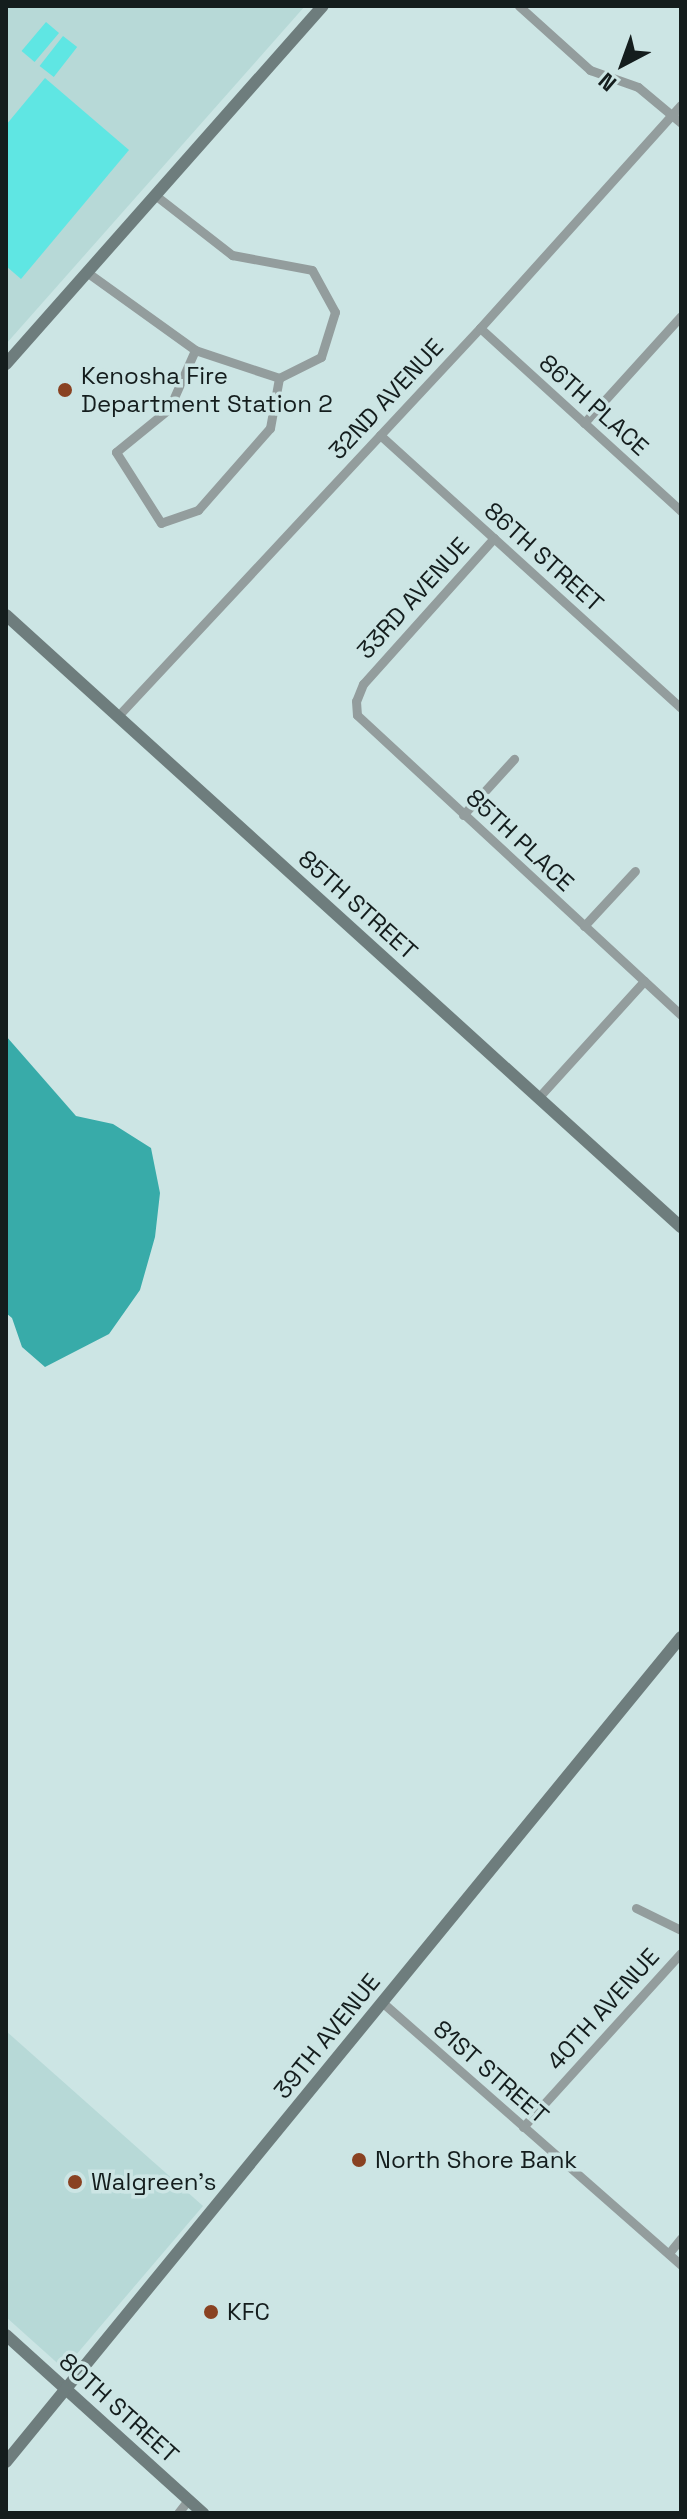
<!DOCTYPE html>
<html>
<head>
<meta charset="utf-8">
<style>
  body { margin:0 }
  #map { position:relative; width:687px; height:2519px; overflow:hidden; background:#cce5e4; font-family:"Space Grotesk",sans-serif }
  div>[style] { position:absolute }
  .built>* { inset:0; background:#b7d9d7 }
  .green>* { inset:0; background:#5fe6e3; transform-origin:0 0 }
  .water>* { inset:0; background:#38aba9 }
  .street>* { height:9px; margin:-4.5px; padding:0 4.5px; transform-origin:4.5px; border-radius:4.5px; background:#939d9d }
  .secondary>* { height:12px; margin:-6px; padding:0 6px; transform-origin:6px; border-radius:6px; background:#6e7d7d }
  .dots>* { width:22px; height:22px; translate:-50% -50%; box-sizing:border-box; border:4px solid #cce5e4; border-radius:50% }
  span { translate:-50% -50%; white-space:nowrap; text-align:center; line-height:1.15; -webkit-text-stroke:7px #cce5e4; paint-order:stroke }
  .poi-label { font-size:24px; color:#141d1d }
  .left { translate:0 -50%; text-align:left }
  .street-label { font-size:24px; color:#141d1d }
  .frame { position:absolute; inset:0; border:8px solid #141d1d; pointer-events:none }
  .north { position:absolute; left:583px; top:24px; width:80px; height:80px; -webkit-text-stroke:6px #cce5e4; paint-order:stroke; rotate:221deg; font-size:22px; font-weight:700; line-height:32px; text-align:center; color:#141d1d }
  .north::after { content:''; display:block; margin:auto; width:28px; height:36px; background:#141d1d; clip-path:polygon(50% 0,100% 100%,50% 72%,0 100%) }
</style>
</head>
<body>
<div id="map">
  <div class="built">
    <div style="clip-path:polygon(6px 6px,305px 6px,6px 344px)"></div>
    <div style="clip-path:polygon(6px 2031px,203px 2206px,64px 2369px,6px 2317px)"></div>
  </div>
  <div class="green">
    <div style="left:46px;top:22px;width:17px;height:38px;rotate:40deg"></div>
    <div style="left:63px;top:36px;width:18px;height:38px;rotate:38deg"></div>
    <div style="clip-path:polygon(45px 78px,129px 150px,21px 279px,6px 266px,6px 125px)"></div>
  </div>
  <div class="water">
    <div style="clip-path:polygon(6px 1036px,76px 1116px,113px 1124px,151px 1148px,160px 1193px,155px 1237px,140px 1290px,109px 1334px,45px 1367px,22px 1347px,12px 1318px,6px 1313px)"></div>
  </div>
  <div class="street">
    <div style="left:519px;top:6px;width:96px;rotate:42deg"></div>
    <div style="left:590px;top:70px;width:51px;rotate:19.5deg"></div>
    <div style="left:638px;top:87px;width:56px;rotate:39.9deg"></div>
    <div style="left:155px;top:195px;width:98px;rotate:37.9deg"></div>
    <div style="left:232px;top:255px;width:81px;rotate:10.6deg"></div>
    <div style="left:312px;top:270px;width:48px;rotate:61.3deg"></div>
    <div style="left:335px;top:312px;width:47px;rotate:107.3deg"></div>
    <div style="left:321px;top:357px;width:47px;rotate:153.4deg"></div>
    <div style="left:279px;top:378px;width:51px;rotate:100.2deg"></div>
    <div style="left:270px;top:428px;width:109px;rotate:131.3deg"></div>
    <div style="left:198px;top:510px;width:39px;rotate:161deg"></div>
    <div style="left:161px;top:523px;width:84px;rotate:-122.4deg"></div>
    <div style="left:116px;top:452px;width:68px;rotate:-39.1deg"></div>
    <div style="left:169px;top:409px;width:64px;rotate:-66.2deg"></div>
    <div style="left:88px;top:273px;width:132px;rotate:35.7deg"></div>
    <div style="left:195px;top:350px;width:89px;rotate:18.4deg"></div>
    <div style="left:480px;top:328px;width:272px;rotate:42.3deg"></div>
    <div style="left:584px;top:423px;width:144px;rotate:-47.8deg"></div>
    <div style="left:380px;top:435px;width:406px;rotate:42.2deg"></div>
    <div style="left:494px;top:538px;width:196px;rotate:131.9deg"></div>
    <div style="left:363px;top:684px;width:18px;rotate:112deg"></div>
    <div style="left:356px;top:701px;width:14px;rotate:86deg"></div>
    <div style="left:357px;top:715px;width:442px;rotate:42.8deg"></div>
    <div style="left:117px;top:717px;width:532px;rotate:-46.98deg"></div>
    <div style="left:480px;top:328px;width:300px;rotate:-48deg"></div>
    <div style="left:463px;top:815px;width:76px;rotate:-47.7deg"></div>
    <div style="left:584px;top:926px;width:75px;rotate:-47.2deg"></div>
    <div style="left:538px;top:1098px;width:158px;rotate:-47.8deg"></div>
    <div style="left:636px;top:1908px;width:50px;rotate:26.1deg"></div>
    <div style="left:383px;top:2003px;width:397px;rotate:41.3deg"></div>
    <div style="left:523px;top:2127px;width:235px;rotate:-47.8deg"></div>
    <div style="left:669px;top:2253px;width:19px;rotate:-51deg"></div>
    <div style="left:178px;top:2513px;width:16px;rotate:-52deg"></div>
  </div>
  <div class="secondary">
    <div style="left:6px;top:364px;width:478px;rotate:-48.5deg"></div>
    <div style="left:6px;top:615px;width:911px;rotate:42.2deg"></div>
    <div style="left:6px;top:2335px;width:266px;rotate:42.1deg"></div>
    <div style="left:6px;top:2462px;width:1066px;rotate:-50.71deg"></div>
  </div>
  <div class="dots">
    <div style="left:65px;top:390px;background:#894222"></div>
    <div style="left:359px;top:2160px;background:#894222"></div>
    <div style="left:75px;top:2182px;background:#894222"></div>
    <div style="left:211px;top:2312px;background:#894222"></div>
  </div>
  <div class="poi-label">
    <span class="left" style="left:81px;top:390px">Kenosha Fire<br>Department Station 2</span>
    <span class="left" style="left:375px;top:2160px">North Shore Bank</span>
    <span class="left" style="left:91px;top:2182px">Walgreen's</span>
    <span class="left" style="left:227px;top:2312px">KFC</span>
  </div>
  <div class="street-label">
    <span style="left:386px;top:399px;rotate:-47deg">32ND AVENUE</span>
    <span style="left:594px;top:405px;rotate:42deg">86TH PLACE</span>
    <span style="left:544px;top:557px;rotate:42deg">86TH STREET</span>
    <span style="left:413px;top:598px;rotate:-48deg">33RD AVENUE</span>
    <span style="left:520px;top:840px;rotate:43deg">85TH PLACE</span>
    <span style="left:358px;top:905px;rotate:42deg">85TH STREET</span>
    <span style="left:603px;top:2009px;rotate:-48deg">40TH AVENUE</span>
    <span style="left:327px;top:2036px;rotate:-51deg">39TH AVENUE</span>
    <span style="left:491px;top:2072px;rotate:41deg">81ST STREET</span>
    <span style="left:119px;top:2408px;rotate:42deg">80TH STREET</span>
  </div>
  <div class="frame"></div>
  <div class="north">N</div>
</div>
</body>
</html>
